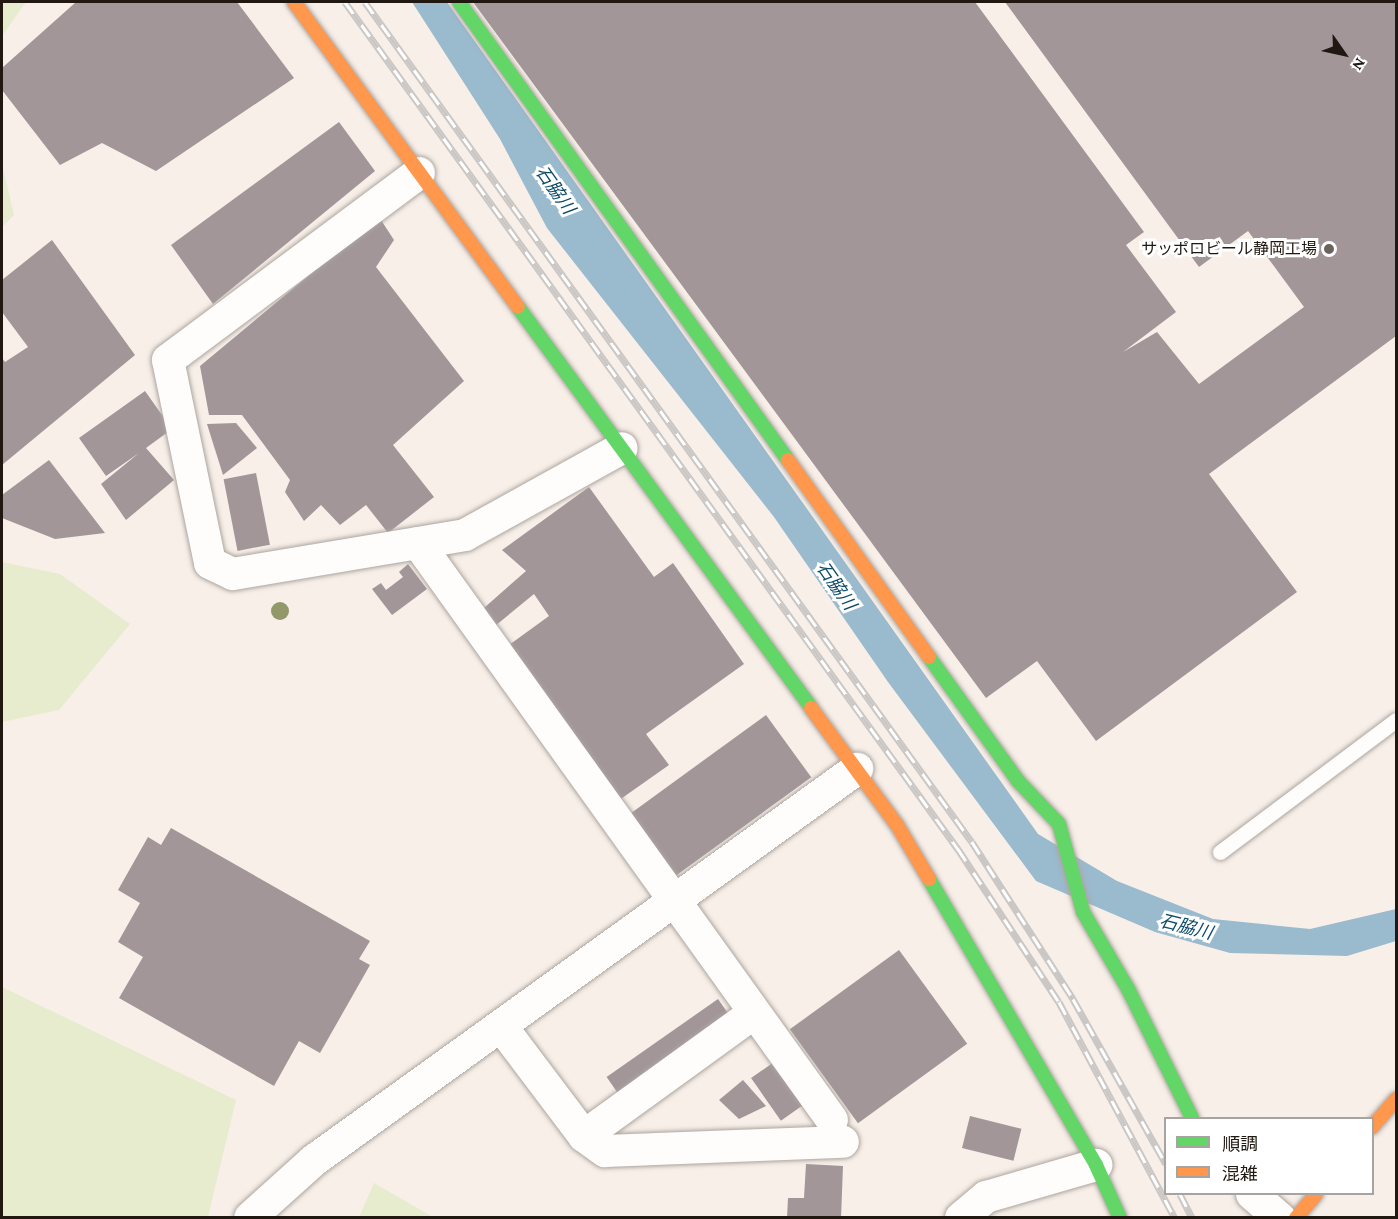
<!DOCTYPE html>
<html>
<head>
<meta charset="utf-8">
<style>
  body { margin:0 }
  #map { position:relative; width:1398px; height:1219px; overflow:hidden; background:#f7efe8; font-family:"Crimson Pro","Noto Sans JP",serif }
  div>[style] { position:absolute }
  .green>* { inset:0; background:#e7eccf }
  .water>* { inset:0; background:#9abace }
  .building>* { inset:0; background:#a29699; transform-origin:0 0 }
  .roads { filter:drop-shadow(0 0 2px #ada59f) drop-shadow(0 0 2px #ada59f) }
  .lane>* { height:15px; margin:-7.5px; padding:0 7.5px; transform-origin:7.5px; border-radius:7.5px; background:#fefdfc }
  .street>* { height:32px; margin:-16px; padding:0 16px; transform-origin:16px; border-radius:16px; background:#fefdfc }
  .fast>* { height:14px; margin:-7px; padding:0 7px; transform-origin:7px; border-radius:7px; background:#63d668 }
  .slow>* { height:14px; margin:-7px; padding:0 7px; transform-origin:7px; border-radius:7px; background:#ff974d }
  .rail>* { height:7px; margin-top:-3.5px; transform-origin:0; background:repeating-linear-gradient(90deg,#fff 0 14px,#cac7c5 0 28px); box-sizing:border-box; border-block:2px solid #cac7c5 }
  .trees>* { width:18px; height:18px; margin:-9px; border-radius:50%; background:#929868 }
  .dots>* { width:16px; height:16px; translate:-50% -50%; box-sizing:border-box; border:3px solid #fff; border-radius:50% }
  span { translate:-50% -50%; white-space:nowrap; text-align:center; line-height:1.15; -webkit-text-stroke:6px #fff; paint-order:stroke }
  .poi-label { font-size:16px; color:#201811 }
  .right { translate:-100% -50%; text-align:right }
  .water-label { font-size:18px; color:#0c4b6b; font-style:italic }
  .frame { position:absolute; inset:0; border:3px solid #201811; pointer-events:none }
  .legend { position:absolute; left:1164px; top:1117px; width:210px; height:78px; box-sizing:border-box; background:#fff; border:2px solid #a6a3a0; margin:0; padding:8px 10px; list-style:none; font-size:18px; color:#201811 }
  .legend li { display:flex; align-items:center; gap:12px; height:30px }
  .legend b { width:30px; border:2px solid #a6a3a0 }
  .north { position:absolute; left:1314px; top:24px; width:60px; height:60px; -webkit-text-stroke:4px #fff; paint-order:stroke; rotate:124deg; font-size:16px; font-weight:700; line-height:24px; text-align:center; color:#201811 }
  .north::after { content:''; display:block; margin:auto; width:21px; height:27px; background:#201811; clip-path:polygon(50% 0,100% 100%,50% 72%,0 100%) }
</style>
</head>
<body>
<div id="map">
  <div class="green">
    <div style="clip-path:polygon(2px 2px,26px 2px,2px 36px)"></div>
    <div style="clip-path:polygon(2px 164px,14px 215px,2px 227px)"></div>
    <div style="clip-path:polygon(2px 562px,60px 574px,130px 624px,59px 710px,2px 722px)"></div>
    <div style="clip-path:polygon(2px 987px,236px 1100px,208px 1217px,2px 1217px)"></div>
    <div style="clip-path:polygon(374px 1183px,433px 1217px,359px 1217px)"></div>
  </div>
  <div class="water">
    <div style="clip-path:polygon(412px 2px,447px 2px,1038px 834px,1117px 881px,1213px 919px,1310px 929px,1396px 909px,1396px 941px,1347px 956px,1230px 953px,1155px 932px,1036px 881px,888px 682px,774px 517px,547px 228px,500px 139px)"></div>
  </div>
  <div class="building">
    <div style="clip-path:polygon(76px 2px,237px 2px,294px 78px,156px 171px,102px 143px,60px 165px,2px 90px,2px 68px)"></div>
    <div style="clip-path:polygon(473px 2px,975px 2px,1144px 232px,1126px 245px,1176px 312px,1123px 352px,1157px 332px,1199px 384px,1304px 307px,1248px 231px,1199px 267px,1005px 2px,1396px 2px,1396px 336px,1209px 474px,1297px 592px,1096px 741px,1037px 661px,986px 698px)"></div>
    <div style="clip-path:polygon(339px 122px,375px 171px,213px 304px,171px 245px)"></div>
    <div style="clip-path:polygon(379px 217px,394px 240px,376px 267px,464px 381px,393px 445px,434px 497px,388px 533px,366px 505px,340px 525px,321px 505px,304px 521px,285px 492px,290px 480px,242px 415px,209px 415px,200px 366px)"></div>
    <div style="clip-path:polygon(52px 240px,135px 355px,2px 465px,2px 358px,5px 362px,28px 347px,2px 312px,2px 280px)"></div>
    <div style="clip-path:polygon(145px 391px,172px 429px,146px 448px,174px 480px,126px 520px,101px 484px,139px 453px,106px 476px,79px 438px)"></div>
    <div style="clip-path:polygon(236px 423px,257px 448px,223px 475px,207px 424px)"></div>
    <div style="clip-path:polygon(49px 460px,105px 533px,55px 539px,2px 518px,2px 495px)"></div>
    <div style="left:256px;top:473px;width:73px;height:33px;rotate:79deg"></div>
    <div style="clip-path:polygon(589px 487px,654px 577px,673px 563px,744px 664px,646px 734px,669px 765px,615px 803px,505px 648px,549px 616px,534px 594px,495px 626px,484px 608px,526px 571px,502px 550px)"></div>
    <div style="clip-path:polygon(408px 564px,427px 589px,392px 615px,372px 589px,381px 583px,386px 590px,403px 577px,399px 572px)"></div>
    <div style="left:766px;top:715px;width:77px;height:167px;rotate:54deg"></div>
    <div style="clip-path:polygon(171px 828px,370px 941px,359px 959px,370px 965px,320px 1053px,299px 1041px,274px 1086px,119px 998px,143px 957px,118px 942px,140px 903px,118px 890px,148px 837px,161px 845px)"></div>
    <div style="left:899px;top:950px;width:116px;height:135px;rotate:54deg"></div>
    <div style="left:718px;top:999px;width:21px;height:136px;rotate:55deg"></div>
    <div style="left:774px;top:1062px;width:52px;height:28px;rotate:55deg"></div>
    <div style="clip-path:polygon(743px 1080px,766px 1106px,739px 1119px,719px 1100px)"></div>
    <div style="left:970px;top:1116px;width:53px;height:33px;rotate:14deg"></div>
    <div style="clip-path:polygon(806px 1164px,843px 1166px,841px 1218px,787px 1218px,788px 1198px,804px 1198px)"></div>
  </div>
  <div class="roads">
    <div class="lane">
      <div style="left:1220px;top:852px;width:220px;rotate:-36.9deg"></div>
    </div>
    <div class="street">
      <div style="left:419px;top:173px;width:313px;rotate:143.3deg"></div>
      <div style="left:168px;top:360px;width:207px;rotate:78.3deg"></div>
      <div style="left:210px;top:563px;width:25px;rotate:26deg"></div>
      <div style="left:233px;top:574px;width:235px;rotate:-9.5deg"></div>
      <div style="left:465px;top:535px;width:179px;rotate:-29deg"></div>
      <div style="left:418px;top:543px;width:710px;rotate:54.34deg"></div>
      <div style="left:501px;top:1026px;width:138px;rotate:53deg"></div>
      <div style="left:584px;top:1136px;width:26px;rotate:36deg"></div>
      <div style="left:605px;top:1151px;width:238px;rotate:-2.2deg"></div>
      <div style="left:584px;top:1136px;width:210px;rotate:-35.9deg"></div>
      <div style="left:1252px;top:1194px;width:37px;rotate:41deg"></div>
      <div style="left:250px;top:1218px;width:85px;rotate:-42.1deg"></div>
      <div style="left:313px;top:1161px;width:671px;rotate:-35.78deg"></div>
      <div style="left:961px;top:1218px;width:33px;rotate:-40deg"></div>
      <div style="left:986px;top:1197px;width:115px;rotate:-16.2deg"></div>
    </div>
    <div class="fast">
      <div style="left:459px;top:2px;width:564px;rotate:54.31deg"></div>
      <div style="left:518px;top:307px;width:497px;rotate:53.8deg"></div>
      <div style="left:929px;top:657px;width:153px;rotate:54.3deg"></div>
      <div style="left:1018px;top:781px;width:59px;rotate:46.4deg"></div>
      <div style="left:1059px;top:824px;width:91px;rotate:74.7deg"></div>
      <div style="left:1083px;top:912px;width:89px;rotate:59.7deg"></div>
      <div style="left:1128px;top:989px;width:144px;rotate:63.6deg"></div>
      <div style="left:929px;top:879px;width:331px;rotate:59.7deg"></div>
      <div style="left:1096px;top:1165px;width:58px;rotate:65.6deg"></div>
    </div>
    <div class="slow">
      <div style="left:294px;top:2px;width:378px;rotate:53.7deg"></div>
      <div style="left:788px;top:460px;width:242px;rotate:54.4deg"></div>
      <div style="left:811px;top:708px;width:145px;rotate:53.7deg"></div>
      <div style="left:897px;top:825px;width:63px;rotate:59.3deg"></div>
      <div style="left:1372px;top:1127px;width:37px;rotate:-49deg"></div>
      <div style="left:1296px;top:1218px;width:31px;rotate:-50deg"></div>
    </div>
  </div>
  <div class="rail">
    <div style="left:345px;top:2px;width:1046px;rotate:54.11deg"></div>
    <div style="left:958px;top:849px;width:183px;rotate:56.6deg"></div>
    <div style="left:1059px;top:1002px;width:245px;rotate:61.8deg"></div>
    <div style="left:365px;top:2px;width:1036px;rotate:54.15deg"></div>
    <div style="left:972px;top:842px;width:187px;rotate:57.2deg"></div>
    <div style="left:1073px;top:999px;width:189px;rotate:60.6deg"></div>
    <div style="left:1180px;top:1194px;width:27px;rotate:63deg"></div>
  </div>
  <div class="trees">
    <div style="left:280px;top:611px"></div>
  </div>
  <div class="dots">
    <div style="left:1329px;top:249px;background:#6b635c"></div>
  </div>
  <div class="poi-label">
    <span class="right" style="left:1317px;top:249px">サッポロビール静岡工場</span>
  </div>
  <div class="water-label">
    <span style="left:555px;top:190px;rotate:55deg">石脇川</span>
    <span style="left:836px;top:586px;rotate:55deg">石脇川</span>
    <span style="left:1186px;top:927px;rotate:14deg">石脇川</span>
  </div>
  <div class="frame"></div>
  <ul class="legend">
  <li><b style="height:8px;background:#63d668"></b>順調</li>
  <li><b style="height:8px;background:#ff974d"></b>混雑</li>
  </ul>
  <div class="north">N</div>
</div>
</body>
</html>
